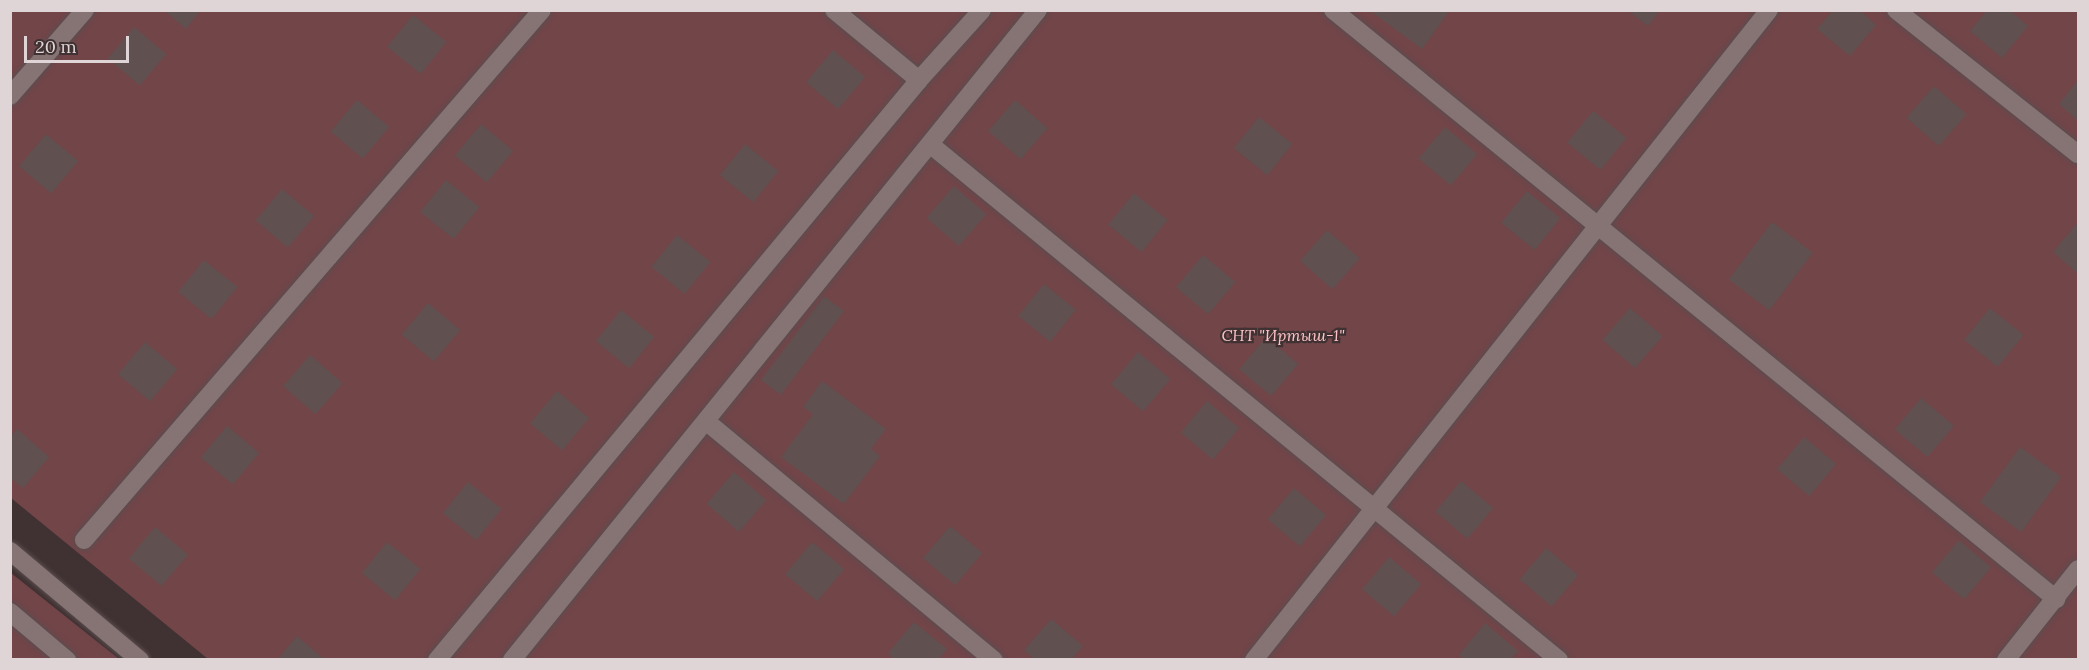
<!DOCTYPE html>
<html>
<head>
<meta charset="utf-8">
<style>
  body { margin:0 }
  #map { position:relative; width:2089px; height:670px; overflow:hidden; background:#403132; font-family:Lora,serif }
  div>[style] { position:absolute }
  .green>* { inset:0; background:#724549 }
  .building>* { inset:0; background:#605050; transform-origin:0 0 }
  .roads { filter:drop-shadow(0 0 2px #5a4d4e) drop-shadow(0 0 2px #5a4d4e) }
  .minor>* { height:18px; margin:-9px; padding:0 9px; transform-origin:9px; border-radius:9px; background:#867475 }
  span { translate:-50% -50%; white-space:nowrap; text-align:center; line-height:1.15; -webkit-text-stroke:4.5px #403132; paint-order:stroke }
  .park-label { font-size:16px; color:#fdc2c6; font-style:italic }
  .frame { position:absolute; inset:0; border:12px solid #dfd5d6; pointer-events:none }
  .scale { position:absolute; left:24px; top:36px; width:105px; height:27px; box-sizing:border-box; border:3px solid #dfd5d6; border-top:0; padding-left:8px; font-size:18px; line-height:21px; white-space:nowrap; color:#dfd5d6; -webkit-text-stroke:4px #403132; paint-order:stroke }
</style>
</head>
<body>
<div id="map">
  <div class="green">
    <div style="clip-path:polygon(10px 11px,2078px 11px,2078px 659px,208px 659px,11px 498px)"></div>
    <div style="clip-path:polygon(11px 573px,119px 659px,11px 659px)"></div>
  </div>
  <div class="building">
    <div style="clip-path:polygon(164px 10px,201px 10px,186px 29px)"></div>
    <div style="clip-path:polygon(1369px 10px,1450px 10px,1422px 49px)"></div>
    <div style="clip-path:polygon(1627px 10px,1660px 10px,1648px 26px)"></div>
    <div style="clip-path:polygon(1833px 10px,1860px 10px,1876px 25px,1850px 56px,1817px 29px)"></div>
    <div style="clip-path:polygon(1987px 10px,2009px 10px,2028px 26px,2002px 58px,1970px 31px)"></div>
    <div style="left:413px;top:15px;width:43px;height:41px;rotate:39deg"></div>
    <div style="left:134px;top:27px;width:42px;height:41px;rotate:40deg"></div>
    <div style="left:833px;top:50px;width:42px;height:42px;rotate:40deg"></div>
    <div style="clip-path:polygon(2078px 80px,2078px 121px,2059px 104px)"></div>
    <div style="left:1934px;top:86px;width:43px;height:42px;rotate:41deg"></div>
    <div style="left:357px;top:100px;width:42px;height:41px;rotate:40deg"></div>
    <div style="left:1015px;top:100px;width:43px;height:41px;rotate:41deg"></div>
    <div style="left:1593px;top:111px;width:43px;height:41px;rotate:39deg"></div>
    <div style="left:1259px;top:117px;width:43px;height:40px;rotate:39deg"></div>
    <div style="left:481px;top:124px;width:42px;height:41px;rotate:40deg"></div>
    <div style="left:1445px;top:127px;width:42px;height:41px;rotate:40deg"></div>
    <div style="left:46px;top:134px;width:42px;height:42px;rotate:40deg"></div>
    <div style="left:745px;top:144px;width:43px;height:40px;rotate:39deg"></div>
    <div style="left:446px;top:180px;width:43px;height:41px;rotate:39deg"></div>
    <div style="left:954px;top:186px;width:43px;height:42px;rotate:41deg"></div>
    <div style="left:282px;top:189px;width:42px;height:41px;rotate:40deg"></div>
    <div style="left:1527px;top:191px;width:43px;height:41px;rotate:39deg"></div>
    <div style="left:1134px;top:193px;width:43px;height:41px;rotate:39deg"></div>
    <div style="left:1772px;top:222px;width:51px;height:72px;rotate:37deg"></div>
    <div style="clip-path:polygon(2078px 222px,2078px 274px,2053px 252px)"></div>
    <div style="left:1327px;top:230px;width:43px;height:41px;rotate:41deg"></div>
    <div style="left:677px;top:235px;width:43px;height:41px;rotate:39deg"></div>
    <div style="left:1203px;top:255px;width:42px;height:42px;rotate:40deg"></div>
    <div style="left:204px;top:260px;width:43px;height:41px;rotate:39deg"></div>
    <div style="left:1044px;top:284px;width:41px;height:41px;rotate:39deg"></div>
    <div style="left:824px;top:296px;width:25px;height:105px;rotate:37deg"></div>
    <div style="left:428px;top:303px;width:42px;height:41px;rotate:40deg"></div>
    <div style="left:1630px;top:308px;width:43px;height:42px;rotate:41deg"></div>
    <div style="left:1990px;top:308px;width:43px;height:41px;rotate:39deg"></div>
    <div style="left:621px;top:310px;width:43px;height:40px;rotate:39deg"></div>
    <div style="left:1266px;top:337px;width:42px;height:42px;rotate:40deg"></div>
    <div style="left:145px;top:342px;width:42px;height:42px;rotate:40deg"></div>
    <div style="left:1138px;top:352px;width:42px;height:42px;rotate:40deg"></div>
    <div style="left:310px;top:355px;width:43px;height:41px;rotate:41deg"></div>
    <div style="clip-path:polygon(822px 381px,886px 429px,871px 449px,880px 456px,844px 504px,781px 457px,813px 414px,803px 407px)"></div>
    <div style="left:557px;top:391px;width:42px;height:42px;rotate:40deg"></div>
    <div style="left:1921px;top:398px;width:43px;height:41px;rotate:40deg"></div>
    <div style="left:1207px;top:401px;width:42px;height:41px;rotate:40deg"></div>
    <div style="left:227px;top:426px;width:42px;height:41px;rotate:40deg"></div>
    <div style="clip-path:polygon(17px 429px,49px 457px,23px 488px,10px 478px,10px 437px)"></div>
    <div style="left:1804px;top:437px;width:42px;height:42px;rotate:40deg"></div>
    <div style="left:2020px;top:447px;width:51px;height:68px;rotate:36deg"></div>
    <div style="left:734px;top:472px;width:43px;height:42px;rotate:41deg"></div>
    <div style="left:1461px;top:481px;width:42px;height:40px;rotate:40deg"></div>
    <div style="left:468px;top:482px;width:43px;height:40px;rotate:39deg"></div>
    <div style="left:1294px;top:488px;width:42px;height:41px;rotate:40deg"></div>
    <div style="left:950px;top:526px;width:42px;height:42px;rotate:40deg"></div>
    <div style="left:155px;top:527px;width:43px;height:41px;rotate:40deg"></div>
    <div style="left:1959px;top:540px;width:42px;height:42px;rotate:40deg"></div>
    <div style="left:387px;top:542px;width:43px;height:40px;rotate:39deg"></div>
    <div style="left:812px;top:542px;width:42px;height:42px;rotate:40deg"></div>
    <div style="left:1546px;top:548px;width:42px;height:41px;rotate:40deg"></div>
    <div style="left:1389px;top:557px;width:42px;height:42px;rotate:40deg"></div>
    <div style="clip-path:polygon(1051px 619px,1083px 646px,1071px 660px,1035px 660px,1024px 650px)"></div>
    <div style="clip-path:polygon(914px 622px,947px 649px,938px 660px,895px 660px,888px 653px)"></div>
    <div style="clip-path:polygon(1485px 623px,1518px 651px,1510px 660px,1464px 660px,1459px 655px)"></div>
    <div style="clip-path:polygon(297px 636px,325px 660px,277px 660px)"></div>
  </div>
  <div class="roads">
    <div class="minor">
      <div style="left:834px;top:10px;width:110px;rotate:39.5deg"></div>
      <div style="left:1333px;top:10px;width:933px;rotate:39.17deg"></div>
      <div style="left:1896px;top:10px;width:232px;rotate:38.4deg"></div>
      <div style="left:10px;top:96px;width:114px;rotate:-48.9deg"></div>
      <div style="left:931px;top:145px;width:812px;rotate:39.35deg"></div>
      <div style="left:707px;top:422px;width:373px;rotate:39.7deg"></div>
      <div style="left:84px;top:540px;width:700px;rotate:-49.17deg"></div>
      <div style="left:10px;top:551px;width:170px;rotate:40deg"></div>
      <div style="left:10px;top:612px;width:75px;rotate:40.1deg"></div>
      <div style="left:437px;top:660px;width:754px;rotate:-50.27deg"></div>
      <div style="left:919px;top:80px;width:94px;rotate:-48deg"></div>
      <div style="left:512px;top:660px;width:836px;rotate:-51.02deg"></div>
      <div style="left:1254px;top:660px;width:829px;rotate:-51.61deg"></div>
      <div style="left:2006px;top:660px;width:116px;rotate:-51.6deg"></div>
    </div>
  </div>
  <div class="park-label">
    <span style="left:1283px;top:335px">СНТ "Иртыш-1"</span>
  </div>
  <div class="frame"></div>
  <div class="scale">20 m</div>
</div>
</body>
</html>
